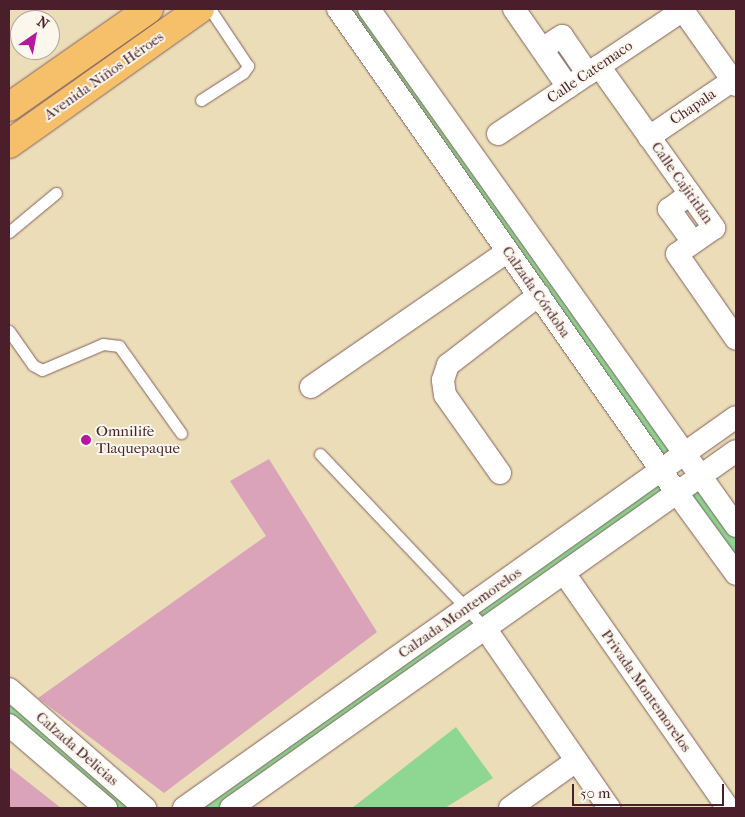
<!DOCTYPE html>
<html>
<head>
<meta charset="utf-8">
<style>
  body { margin:0 }
  #map { position:relative; width:745px; height:817px; overflow:hidden; background:#ecddb9; font-family:"IM FELL French Canon",serif }
  div>[style] { position:absolute }
  .green>* { inset:0; background:#8dd793 }
  .building>* { inset:0; background:#daa3b9 }
  .roads { filter:drop-shadow(0 0 1px #83625d) drop-shadow(0 0 1px #83625d) }
  .lane>* { height:11px; margin:-5.5px; padding:0 5.5px; transform-origin:5.5px; border-radius:5.5px; background:#fff }
  .street>* { height:22px; margin:-11px; padding:0 11px; transform-origin:11px; border-radius:11px; background:#fff }
  .primary>* { height:28px; margin:-14px; padding:0 14px; transform-origin:14px; border-radius:14px; background:#f6c06b }
  .dots>* { width:14px; height:14px; translate:-50% -50%; box-sizing:border-box; border:2px solid #fbf7ec; border-radius:50% }
  span { translate:-50% -50%; white-space:nowrap; text-align:center; line-height:1.15; -webkit-text-stroke:4px #fbf7ec; paint-order:stroke }
  .street-label { font-size:15px; color:#4a1f2b }
  .poi-label { font-size:15px; color:#4a1f2b }
  .left { translate:0 -50%; text-align:left }
  .frame { position:absolute; inset:0; border:10px solid #4a1f2b; pointer-events:none }
  .north { position:absolute; left:10px; top:10px; width:50px; height:50px; box-sizing:border-box; background:#fbf7ec; border:1px solid #b4a19f; border-radius:50%; rotate:33deg; font-size:14px; font-weight:700; line-height:20px; text-align:center; color:#4a1f2b }
  .north::after { content:''; display:block; margin:auto; width:18px; height:22px; background:#b5179e; clip-path:polygon(50% 0,100% 100%,50% 72%,0 100%) }
  .scale { position:absolute; left:572px; top:784px; width:152px; height:22px; box-sizing:border-box; border:2px solid #4a1f2b; border-top:0; padding-left:6px; font-size:15px; line-height:18px; white-space:nowrap; color:#4a1f2b; -webkit-text-stroke:4px #fbf7ec; paint-order:stroke }
</style>
</head>
<body>
<div id="map">
  <div class="green">
    <div style="clip-path:polygon(344px 9px,369px 9px,684px 453px,661px 470px,676px 492px,700px 476px,736px 527px,736px 573px,676px 493px,219px 808px,184px 808px,661px 470px)"></div>
    <div style="clip-path:polygon(9px 694px,144px 808px,107px 808px,9px 721px)"></div>
    <div style="clip-path:polygon(456px 727px,493px 778px,445px 808px,352px 808px)"></div>
  </div>
  <div class="building">
    <div style="clip-path:polygon(269px 459px,377px 632px,164px 793px,38px 698px,266px 536px,230px 481px)"></div>
    <div style="clip-path:polygon(9px 767px,61px 808px,9px 808px)"></div>
  </div>
  <div class="roads">
    <div class="lane">
      <div style="left:201px;top:100px;width:50px;rotate:-32.7deg"></div>
      <div style="left:243px;top:73px;width:9px;rotate:-54deg"></div>
      <div style="left:248px;top:66px;width:69px;rotate:-123.7deg"></div>
      <div style="left:9px;top:232px;width:61px;rotate:-39.7deg"></div>
      <div style="left:9px;top:331px;width:42px;rotate:54.8deg"></div>
      <div style="left:33px;top:365px;width:10px;rotate:29deg"></div>
      <div style="left:42px;top:370px;width:66px;rotate:-23.1deg"></div>
      <div style="left:103px;top:344px;width:16px;rotate:7deg"></div>
      <div style="left:119px;top:346px;width:107px;rotate:54.5deg"></div>
      <div style="left:320px;top:454px;width:240px;rotate:46.5deg"></div>
    </div>
    <div class="street">
      <div style="left:338px;top:9px;width:591px;rotate:54.99deg"></div>
      <div style="left:677px;top:493px;width:100px;rotate:53.9deg"></div>
      <div style="left:369px;top:9px;width:634px;rotate:54.63deg"></div>
      <div style="left:514px;top:9px;width:95px;rotate:55.3deg"></div>
      <div style="left:682px;top:9px;width:93px;rotate:54.6deg"></div>
      <div style="left:542px;top:49px;width:24px;rotate:-33deg"></div>
      <div style="left:562px;top:36px;width:46px;rotate:55.6deg"></div>
      <div style="left:599px;top:66px;width:199px;rotate:54.6deg"></div>
      <div style="left:714px;top:228px;width:45px;rotate:144.9deg"></div>
      <div style="left:677px;top:254px;width:103px;rotate:55.2deg"></div>
      <div style="left:498px;top:134px;width:223px;rotate:-33.8deg"></div>
      <div style="left:649px;top:137px;width:105px;rotate:-34.1deg"></div>
      <div style="left:690px;top:194px;width:26px;rotate:144deg"></div>
      <div style="left:669px;top:209px;width:41px;rotate:54deg"></div>
      <div style="left:311px;top:387px;width:239px;rotate:-34.6deg"></div>
      <div style="left:500px;top:473px;width:95px;rotate:-125.2deg"></div>
      <div style="left:445px;top:395px;width:15px;rotate:-98deg"></div>
      <div style="left:443px;top:380px;width:16px;rotate:-72deg"></div>
      <div style="left:448px;top:365px;width:115px;rotate:-37.6deg"></div>
      <div style="left:564px;top:573px;width:287px;rotate:55.1deg"></div>
      <div style="left:485px;top:628px;width:219px;rotate:55.4deg"></div>
      <div style="left:9px;top:689px;width:181px;rotate:41.2deg"></div>
      <div style="left:9px;top:725px;width:128px;rotate:40.6deg"></div>
      <div style="left:184px;top:808px;width:676px;rotate:-35.31deg"></div>
      <div style="left:231px;top:808px;width:618px;rotate:-35.26deg"></div>
      <div style="left:510px;top:808px;width:81px;rotate:-35.5deg"></div>
    </div>
    <div class="primary">
      <div style="left:9px;top:107px;width:171px;rotate:-35deg"></div>
      <div style="left:9px;top:144px;width:234px;rotate:-35.3deg"></div>
    </div>
  </div>
  <div class="dots">
    <div style="left:86px;top:440px;background:#b5179e"></div>
  </div>
  <div class="street-label">
    <span style="left:590px;top:72px;rotate:-34deg">Calle Catemaco</span>
    <span style="left:104px;top:76px;rotate:-35deg">Avenida Niños Héroes</span>
    <span style="left:693px;top:107px;rotate:-34deg">Chapala</span>
    <span style="left:682px;top:183px;rotate:55deg">Calle Cajititlán</span>
    <span style="left:536px;top:292px;rotate:55deg">Calzada Córdoba</span>
    <span style="left:460px;top:613px;rotate:-35deg">Calzada Montemorelos</span>
    <span style="left:646px;top:691px;rotate:55deg">Privada Montemorelos</span>
    <span style="left:77px;top:749px;rotate:41deg">Calzada Delicias</span>
  </div>
  <div class="poi-label">
    <span class="left" style="left:96px;top:440px">Omnilife<br>Tlaquepaque</span>
  </div>
  <div class="frame"></div>
  <div class="north">N</div>
  <div class="scale">50 m</div>
</div>
</body>
</html>
